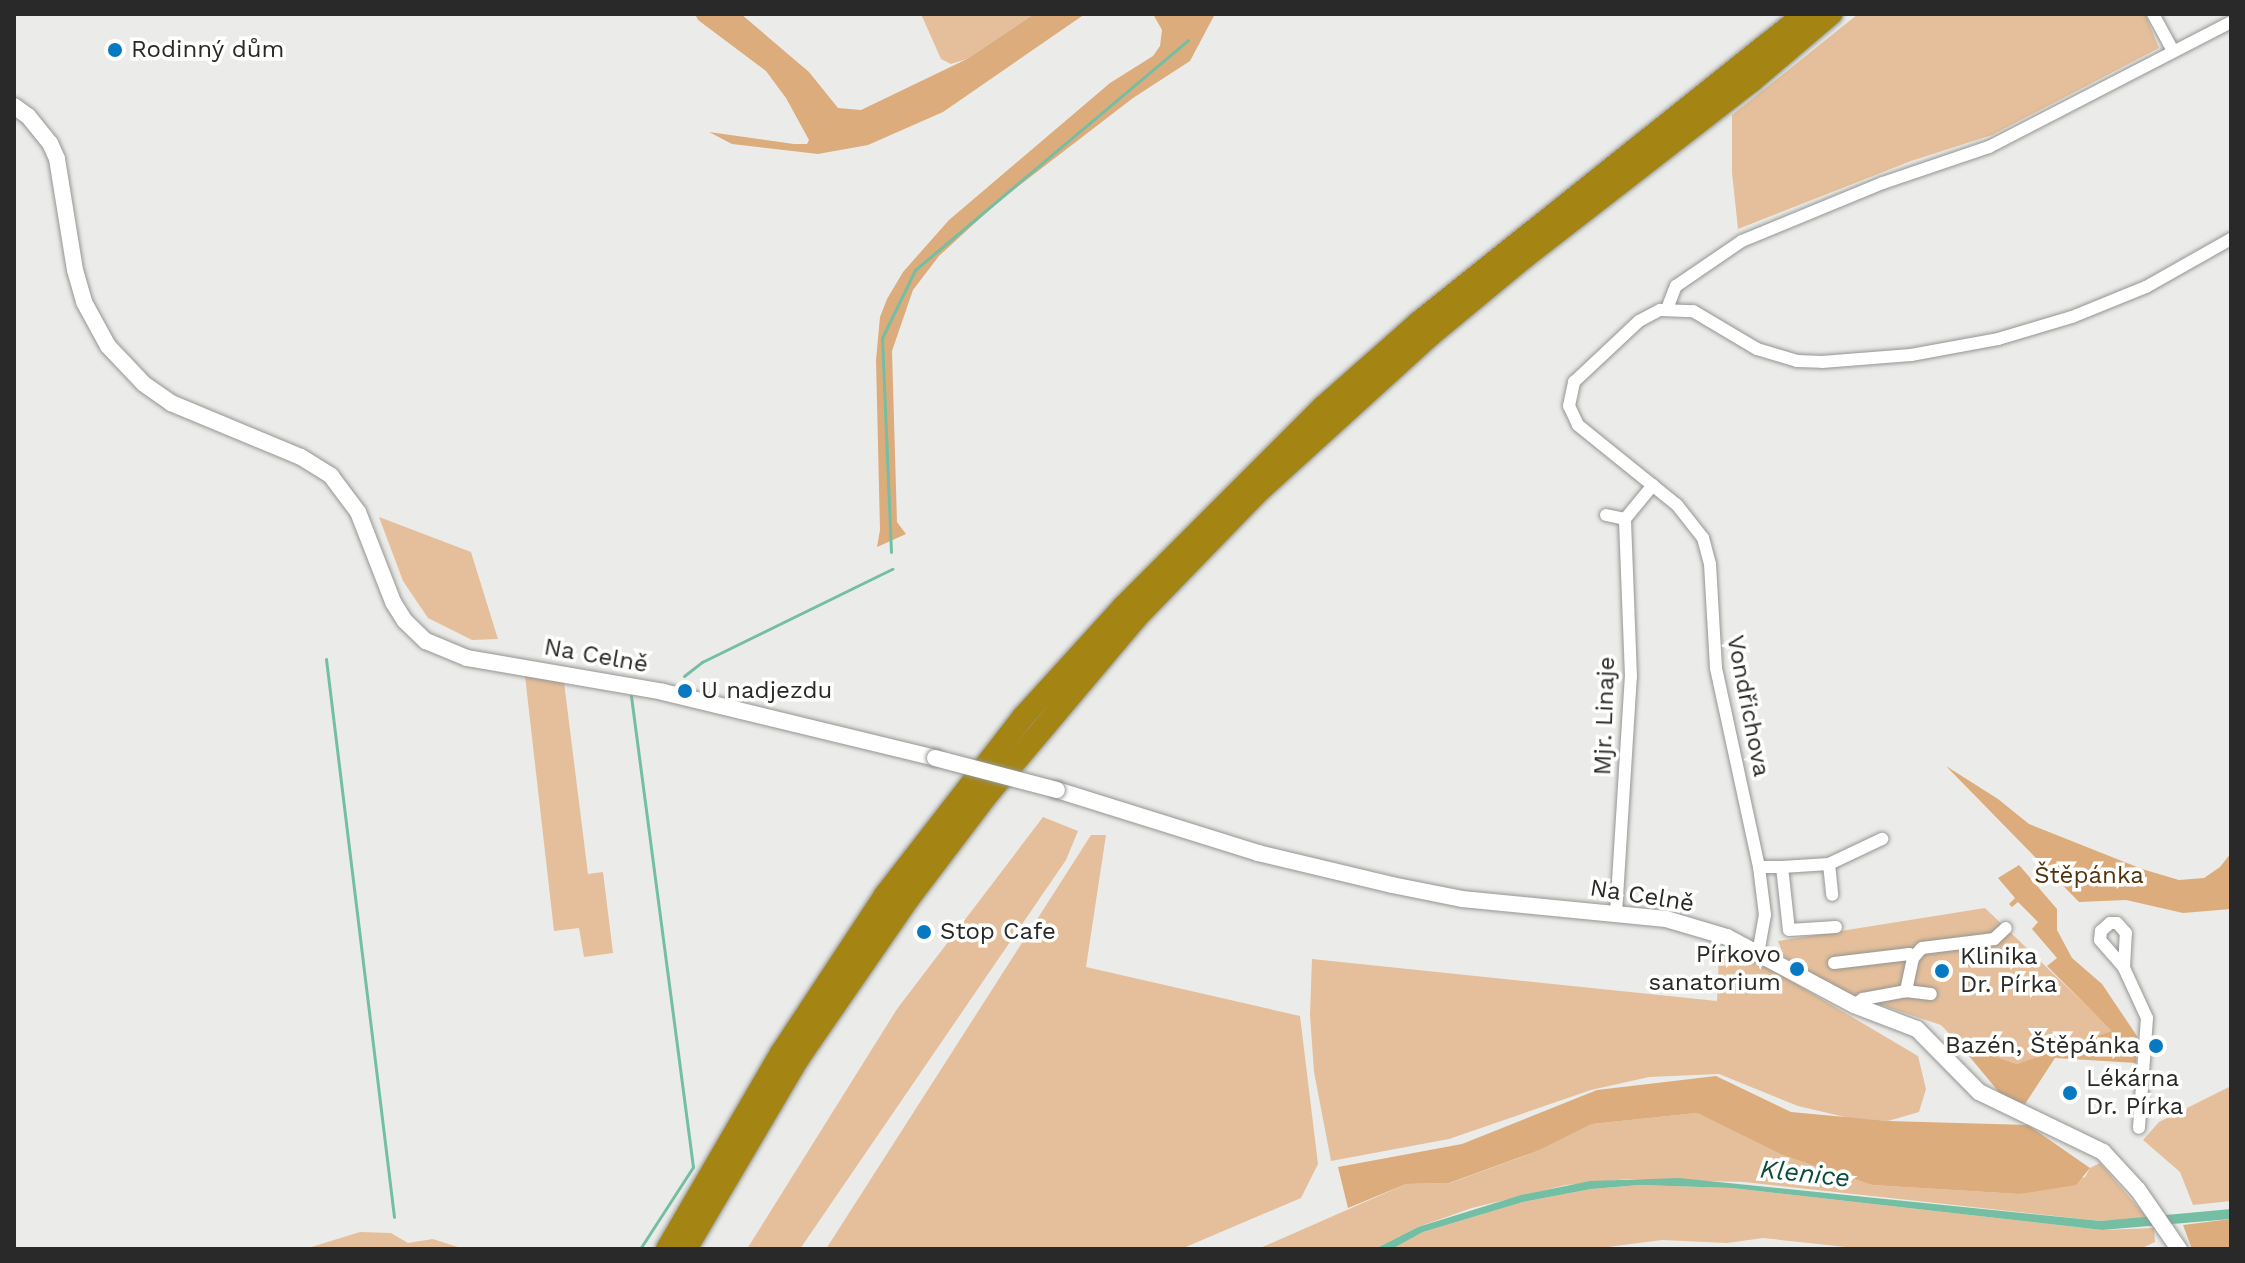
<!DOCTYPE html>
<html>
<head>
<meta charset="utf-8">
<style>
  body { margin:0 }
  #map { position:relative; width:2245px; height:1263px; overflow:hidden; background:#ebece9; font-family:"Work Sans",sans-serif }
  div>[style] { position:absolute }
  .green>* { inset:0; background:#e5bf9b }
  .forest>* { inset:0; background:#dcac7c }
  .water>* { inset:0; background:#74bea4 }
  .stream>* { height:3px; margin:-1.5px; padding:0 1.5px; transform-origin:1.5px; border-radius:1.5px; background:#74bea4 }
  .roads { filter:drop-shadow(0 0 2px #949592) drop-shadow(0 0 2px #949592) }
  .minor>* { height:12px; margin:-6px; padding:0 6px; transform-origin:6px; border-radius:6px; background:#fff }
  .tertiary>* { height:16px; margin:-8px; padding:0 8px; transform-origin:8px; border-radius:8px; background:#fff }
  .motorway>* { height:22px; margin:-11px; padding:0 11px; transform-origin:11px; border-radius:11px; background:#a48514 }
  .bridges { filter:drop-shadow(0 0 2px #949592) drop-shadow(0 0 2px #949592) }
  .tertiary-bridge>* { height:16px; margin:-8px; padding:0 8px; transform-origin:8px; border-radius:8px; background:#fff }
  .dots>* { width:22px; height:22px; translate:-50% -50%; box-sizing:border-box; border:4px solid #fffffe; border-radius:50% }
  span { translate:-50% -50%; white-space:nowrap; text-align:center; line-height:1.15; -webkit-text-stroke:7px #fffffe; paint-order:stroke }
  .poi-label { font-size:24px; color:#282928 }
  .left { translate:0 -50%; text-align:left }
  .right { translate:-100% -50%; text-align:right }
  .street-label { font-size:24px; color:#282928 }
  .park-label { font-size:24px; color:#53330d }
  .water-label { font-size:26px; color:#0c4c3a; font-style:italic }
  .frame { position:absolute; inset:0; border:16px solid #282928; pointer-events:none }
</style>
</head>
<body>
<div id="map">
  <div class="green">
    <div style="clip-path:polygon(921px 14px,1034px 14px,967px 59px,951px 64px,941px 59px)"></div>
    <div style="clip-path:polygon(1858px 14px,2145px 14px,2159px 48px,1992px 135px,1911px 161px,1738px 229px,1732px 173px,1732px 115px)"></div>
    <div style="clip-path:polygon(379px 517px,471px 552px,498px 639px,472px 640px,428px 618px,403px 581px)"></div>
    <div style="clip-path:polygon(525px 676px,564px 682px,588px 874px,603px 872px,613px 953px,584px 957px,579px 928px,554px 931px)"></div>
    <div style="clip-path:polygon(1043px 817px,1078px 831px,1066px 860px,800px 1249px,747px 1249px,897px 1009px)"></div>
    <div style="clip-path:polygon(1091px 835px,1106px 835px,1086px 967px,1300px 1016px,1318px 1164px,1301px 1198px,1181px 1249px,826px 1249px)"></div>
    <div style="clip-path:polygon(1985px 908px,2113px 1031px,2017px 1064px,1959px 1044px,1941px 1025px,1845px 993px,1784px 957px,1778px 941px)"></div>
    <div style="clip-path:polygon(1727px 951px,1742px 952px,1918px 1056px,1926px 1089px,1919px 1112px,1888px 1121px,1849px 1118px,1798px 1106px,1719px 1074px,1649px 1077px,1591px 1090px,1449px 1139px,1331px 1161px,1314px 1072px,1310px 1015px,1312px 959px,1717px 1001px,1719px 954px)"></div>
    <div style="clip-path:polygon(2231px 1086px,2231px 1201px,2193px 1205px,2180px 1172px,2143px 1140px,2159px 1122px)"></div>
    <div style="clip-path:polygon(1697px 1113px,1782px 1155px,1872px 1185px,2019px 1194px,2085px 1177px,2090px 1168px,2100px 1163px,2148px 1219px,2101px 1221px,1744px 1182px,1628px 1179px,1566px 1185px,1472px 1208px,1418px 1227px,1375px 1249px,1258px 1249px,1406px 1184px,1450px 1183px,1540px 1150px,1592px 1124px)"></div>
    <div style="clip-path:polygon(1640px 1185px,1732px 1188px,2102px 1230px,2154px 1228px,2155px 1242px,2140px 1249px,1864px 1249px,1763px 1238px,1727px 1243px,1662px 1240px,1593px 1249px,1392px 1249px,1423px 1232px,1523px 1202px,1591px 1189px)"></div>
    <div style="clip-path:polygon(360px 1232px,391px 1233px,408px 1243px,433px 1239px,464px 1249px,305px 1249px)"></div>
  </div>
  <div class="forest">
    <div style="clip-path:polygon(695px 14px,741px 14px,809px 72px,838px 108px,861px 110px,967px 59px,1034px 14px,1085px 14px,943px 112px,868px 145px,818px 154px,732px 144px,709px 132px,794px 144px,807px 144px,809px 140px,786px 98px,766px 71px,698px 20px)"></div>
    <div style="clip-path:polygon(1153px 14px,1215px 14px,1190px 61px,1133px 98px,999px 201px,939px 256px,913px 290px,892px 351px,897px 522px,906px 534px,877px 547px,880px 530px,876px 360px,880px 317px,887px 299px,903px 272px,949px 220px,1110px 83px,1153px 56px,1160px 46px,1162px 30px)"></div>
    <div style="clip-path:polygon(1946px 766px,1998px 799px,2029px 824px,2142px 869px,2179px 880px,2204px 878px,2220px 867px,2231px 853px,2231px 909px,2183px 913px,2126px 900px,2079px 902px)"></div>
    <div style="clip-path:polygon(2019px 865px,2057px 909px,2057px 930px,2072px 958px,2102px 984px,2137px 1036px,2136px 1063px,2055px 1058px,2025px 1104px,2003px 1097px,1959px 1044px,2017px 1064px,2112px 1031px,2047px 966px,2057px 958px,2032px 929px,2038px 922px,2018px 902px,2012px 907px,2009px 904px,2015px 898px,1998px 878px)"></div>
    <div style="clip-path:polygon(1716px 1076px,1791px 1112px,1888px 1121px,2028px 1125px,2090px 1168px,2076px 1185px,2019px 1194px,1872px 1185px,1782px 1155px,1697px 1113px,1592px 1124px,1540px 1150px,1449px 1183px,1406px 1184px,1348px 1208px,1338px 1167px,1462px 1144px,1597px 1090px)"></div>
    <div style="clip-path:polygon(2231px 1219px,2231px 1249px,2192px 1249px,2183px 1225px)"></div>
  </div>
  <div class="water">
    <div style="clip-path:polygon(1679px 1178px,2101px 1221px,2231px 1209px,2231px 1219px,2102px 1230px,1732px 1188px,1640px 1185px,1591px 1189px,1523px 1202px,1423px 1232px,1392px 1249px,1375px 1249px,1418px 1227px,1521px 1195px,1590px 1181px)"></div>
  </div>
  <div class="stream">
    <div style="left:891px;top:552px;width:214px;rotate:-92.4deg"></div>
    <div style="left:882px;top:338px;width:76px;rotate:-64.1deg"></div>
    <div style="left:915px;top:270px;width:357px;rotate:-40.1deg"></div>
    <div style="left:326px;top:659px;width:562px;rotate:83.05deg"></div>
    <div style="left:684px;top:676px;width:23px;rotate:-38deg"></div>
    <div style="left:702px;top:662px;width:212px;rotate:-26.1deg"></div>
    <div style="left:631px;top:696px;width:475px;rotate:82.5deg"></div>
    <div style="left:693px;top:1167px;width:98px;rotate:122.9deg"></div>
  </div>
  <div class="roads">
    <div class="minor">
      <div style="left:2153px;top:14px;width:42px;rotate:61.6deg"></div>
      <div style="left:1667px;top:309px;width:25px;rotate:-69deg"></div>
      <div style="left:1676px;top:286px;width:80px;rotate:-34.3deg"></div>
      <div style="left:1742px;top:241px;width:152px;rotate:-22.4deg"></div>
      <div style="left:1883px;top:183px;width:112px;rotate:-18.8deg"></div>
      <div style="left:1989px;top:147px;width:272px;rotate:-27.3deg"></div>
      <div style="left:1606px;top:515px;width:19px;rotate:12deg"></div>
      <div style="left:1829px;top:864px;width:59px;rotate:-25.3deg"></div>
      <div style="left:1759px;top:867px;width:23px"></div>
      <div style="left:1782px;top:867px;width:63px;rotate:83.7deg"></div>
      <div style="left:1789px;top:930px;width:47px;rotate:-3.7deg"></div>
      <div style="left:1782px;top:867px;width:47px;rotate:-3.7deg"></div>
      <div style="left:1829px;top:864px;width:31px;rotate:84deg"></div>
      <div style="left:1616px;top:913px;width:236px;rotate:-86.4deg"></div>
      <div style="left:1631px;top:677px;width:158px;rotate:-92.2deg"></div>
      <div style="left:1625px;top:519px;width:44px;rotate:-50.5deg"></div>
      <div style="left:1758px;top:954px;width:40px;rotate:-80deg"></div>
      <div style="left:1765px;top:915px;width:48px;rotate:-97.1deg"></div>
      <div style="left:1759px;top:867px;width:204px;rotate:-102.2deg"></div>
      <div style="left:1716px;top:668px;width:104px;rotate:-93.3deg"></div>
      <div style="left:1710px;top:564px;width:27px;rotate:-105deg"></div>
      <div style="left:1703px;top:538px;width:42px;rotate:-128.2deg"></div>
      <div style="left:1677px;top:505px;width:127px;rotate:-141.1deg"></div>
      <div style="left:1578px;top:425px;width:21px;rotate:-115deg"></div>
      <div style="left:1569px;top:406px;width:25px;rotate:-78deg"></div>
      <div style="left:1574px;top:382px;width:89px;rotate:-43.2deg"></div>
      <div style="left:1639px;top:321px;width:24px;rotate:-28deg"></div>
      <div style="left:1660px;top:310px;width:33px;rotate:2deg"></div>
      <div style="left:1693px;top:311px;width:74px;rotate:30.7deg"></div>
      <div style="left:1757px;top:349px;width:42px;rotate:16.7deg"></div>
      <div style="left:1797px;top:361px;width:25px;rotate:2deg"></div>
      <div style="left:1822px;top:362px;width:89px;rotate:-4.5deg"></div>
      <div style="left:1911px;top:355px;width:88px;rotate:-10.4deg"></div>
      <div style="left:1998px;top:339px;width:77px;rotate:-16.6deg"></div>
      <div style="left:2072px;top:317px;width:80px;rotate:-22.1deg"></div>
      <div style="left:2146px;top:287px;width:98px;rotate:-29.5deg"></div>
      <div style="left:1913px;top:958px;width:13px;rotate:-48deg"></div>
      <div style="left:1922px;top:948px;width:73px;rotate:-7.1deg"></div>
      <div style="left:1994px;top:939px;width:16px;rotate:-43deg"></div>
      <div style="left:1834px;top:963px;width:76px;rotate:-6.8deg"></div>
      <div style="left:1909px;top:954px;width:6px;rotate:45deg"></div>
      <div style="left:1913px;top:958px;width:34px;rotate:102deg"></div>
      <div style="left:2124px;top:968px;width:35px;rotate:-87deg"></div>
      <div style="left:2126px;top:933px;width:13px;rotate:-132deg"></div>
      <div style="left:2117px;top:923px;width:7px;rotate:180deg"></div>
      <div style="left:2110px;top:923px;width:12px;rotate:138deg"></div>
      <div style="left:2101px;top:931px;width:9px;rotate:96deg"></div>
      <div style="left:2100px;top:940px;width:37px;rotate:49deg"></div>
      <div style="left:2124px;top:968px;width:55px;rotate:65.3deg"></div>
      <div style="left:2147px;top:1018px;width:110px;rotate:94.2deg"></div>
      <div style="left:1854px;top:1005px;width:11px;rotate:-34deg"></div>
      <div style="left:1863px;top:999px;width:44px;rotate:-10.5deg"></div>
      <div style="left:1906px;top:991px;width:25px;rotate:7deg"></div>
    </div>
    <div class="tertiary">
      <div style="left:14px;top:106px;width:17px;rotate:36deg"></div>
      <div style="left:28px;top:116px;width:35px;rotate:51deg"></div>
      <div style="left:50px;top:143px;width:17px;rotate:66deg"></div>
      <div style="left:57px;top:159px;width:112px;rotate:80.8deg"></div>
      <div style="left:75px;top:270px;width:33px;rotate:74deg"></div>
      <div style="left:84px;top:302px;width:50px;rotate:61.4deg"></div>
      <div style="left:108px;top:346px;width:52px;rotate:46.5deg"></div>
      <div style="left:144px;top:384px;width:33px;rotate:35deg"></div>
      <div style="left:171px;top:403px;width:141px;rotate:22.6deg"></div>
      <div style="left:301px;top:457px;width:36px;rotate:32deg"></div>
      <div style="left:331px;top:476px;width:45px;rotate:53.1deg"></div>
      <div style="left:358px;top:512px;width:97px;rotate:68.7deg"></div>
      <div style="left:393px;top:602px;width:22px;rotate:58deg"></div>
      <div style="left:405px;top:621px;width:29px;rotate:44deg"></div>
      <div style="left:426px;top:641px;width:44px;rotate:22.5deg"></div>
      <div style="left:467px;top:658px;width:199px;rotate:9.8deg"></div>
      <div style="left:663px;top:692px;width:280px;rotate:13.6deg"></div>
      <div style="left:1057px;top:790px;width:211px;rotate:17.4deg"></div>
      <div style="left:1258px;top:853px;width:138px;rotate:13.4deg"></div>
      <div style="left:1392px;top:885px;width:71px;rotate:11.3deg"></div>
      <div style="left:1462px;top:899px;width:205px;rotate:5.6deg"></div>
      <div style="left:1666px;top:919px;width:64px;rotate:16.4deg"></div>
      <div style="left:1727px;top:937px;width:144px;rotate:28.2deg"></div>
      <div style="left:1854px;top:1005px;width:67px;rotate:20.9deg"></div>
      <div style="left:1917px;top:1029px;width:88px;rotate:45.5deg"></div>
      <div style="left:1979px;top:1092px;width:138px;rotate:25.8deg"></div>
      <div style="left:2103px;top:1152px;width:52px;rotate:47.4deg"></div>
      <div style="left:2138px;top:1190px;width:72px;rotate:55.2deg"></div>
    </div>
    <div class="motorway">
      <div style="left:667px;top:1249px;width:227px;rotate:-59.8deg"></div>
      <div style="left:781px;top:1053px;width:189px;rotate:-56.6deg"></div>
      <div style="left:885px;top:895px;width:225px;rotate:-52.2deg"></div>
      <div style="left:1023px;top:717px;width:149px;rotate:-47.7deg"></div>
      <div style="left:1123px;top:607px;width:283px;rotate:-45deg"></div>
      <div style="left:1323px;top:407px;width:128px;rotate:-41.5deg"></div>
      <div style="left:1419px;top:322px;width:494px;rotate:-38.6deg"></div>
      <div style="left:686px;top:1249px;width:221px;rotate:-59.5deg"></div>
      <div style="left:798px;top:1059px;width:196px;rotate:-55.4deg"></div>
      <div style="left:909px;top:898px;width:131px;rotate:-52.8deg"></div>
      <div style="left:988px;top:794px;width:230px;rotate:-49.9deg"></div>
      <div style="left:1136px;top:618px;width:174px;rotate:-45.9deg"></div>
      <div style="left:1257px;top:493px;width:236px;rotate:-42.3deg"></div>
      <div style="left:1432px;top:334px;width:121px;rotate:-39.6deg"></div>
      <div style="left:1525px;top:257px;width:287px;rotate:-37.8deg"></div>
      <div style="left:1752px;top:81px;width:104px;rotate:-40.3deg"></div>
    </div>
  </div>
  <div class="bridges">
    <div class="tertiary-bridge">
      <div style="left:935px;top:758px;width:126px;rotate:14.7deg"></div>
    </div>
  </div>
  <div class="dots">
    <div style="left:115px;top:50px;background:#0778c2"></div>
    <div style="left:685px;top:691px;background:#0778c2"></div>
    <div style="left:924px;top:932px;background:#0778c2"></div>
    <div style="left:1797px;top:969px;background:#0778c2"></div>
    <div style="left:1942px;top:971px;background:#0778c2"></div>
    <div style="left:2156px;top:1046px;background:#0778c2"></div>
    <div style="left:2070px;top:1093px;background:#0778c2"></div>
  </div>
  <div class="poi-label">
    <span class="left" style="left:131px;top:50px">Rodinný dům</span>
    <span class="left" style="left:701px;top:691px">U nadjezdu</span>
    <span class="left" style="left:940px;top:932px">Stop Cafe</span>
    <span class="right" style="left:1781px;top:969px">Pírkovo<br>sanatorium</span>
    <span class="left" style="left:1960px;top:971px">Klinika<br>Dr. Pírka</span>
    <span class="right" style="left:2140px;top:1046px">Bazén, Štěpánka</span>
    <span class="left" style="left:2086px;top:1093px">Lékárna<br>Dr. Pírka</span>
  </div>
  <div class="street-label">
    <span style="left:596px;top:656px;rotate:10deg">Na Celně</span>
    <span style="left:1748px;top:706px;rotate:79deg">Vondřichova</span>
    <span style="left:1605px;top:716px;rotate:-88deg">Mjr. Linaje</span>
    <span style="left:1642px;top:896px;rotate:9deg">Na Celně</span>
  </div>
  <div class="park-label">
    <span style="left:2089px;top:876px">Štěpánka</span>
  </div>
  <div class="water-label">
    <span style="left:1805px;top:1174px;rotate:6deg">Klenice</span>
  </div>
  <div class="frame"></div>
</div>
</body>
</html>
